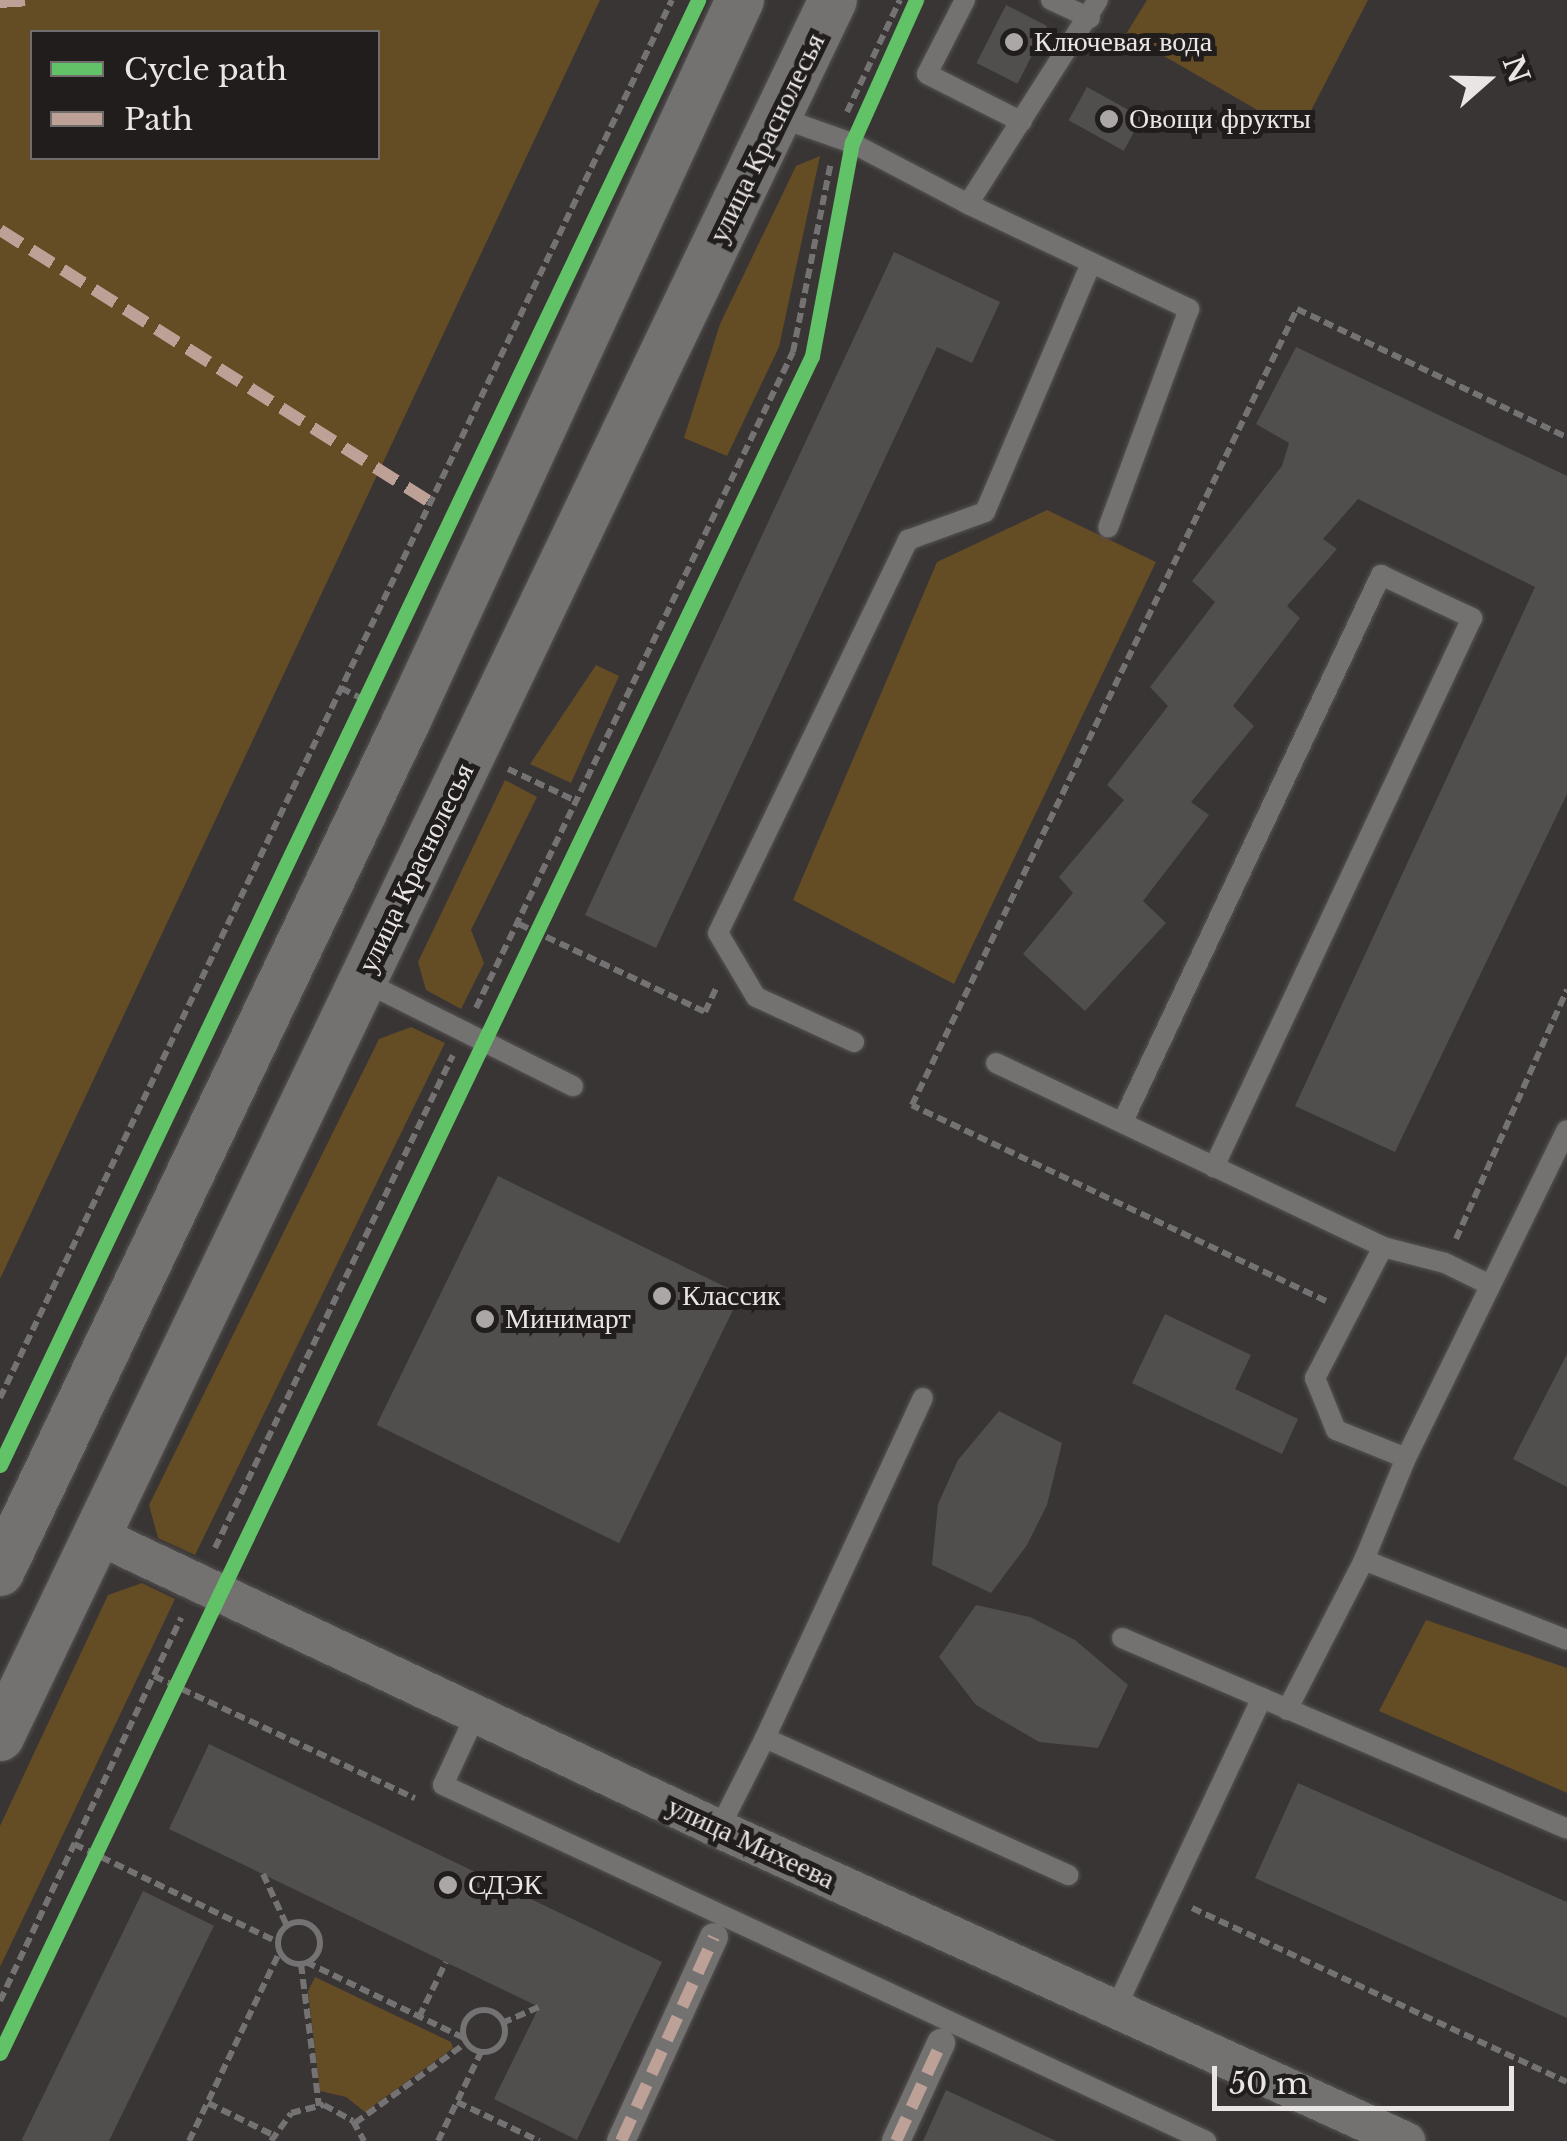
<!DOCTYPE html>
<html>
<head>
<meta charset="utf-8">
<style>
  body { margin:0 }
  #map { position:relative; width:1567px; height:2141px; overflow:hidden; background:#393535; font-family:"Libre Baskerville",serif }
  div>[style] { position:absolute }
  .green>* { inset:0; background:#644c24 }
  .building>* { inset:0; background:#514e4e; transform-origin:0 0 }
  .path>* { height:6px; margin-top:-3px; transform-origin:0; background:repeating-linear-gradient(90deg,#747272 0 10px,transparent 0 15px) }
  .path>.ring { margin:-3px; padding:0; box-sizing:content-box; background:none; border:6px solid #747272; border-radius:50% }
  .roads { filter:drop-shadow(0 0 2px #555252) drop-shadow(0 0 2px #555252) }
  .service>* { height:20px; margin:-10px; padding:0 10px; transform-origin:10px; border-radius:10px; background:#747171 }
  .pedestrian>* { height:28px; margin:-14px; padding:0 14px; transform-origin:14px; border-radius:14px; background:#747171 }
  .minor>* { height:38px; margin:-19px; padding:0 19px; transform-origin:19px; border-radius:19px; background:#747171 }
  .tertiary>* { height:48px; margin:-24px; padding:0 24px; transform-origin:24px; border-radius:24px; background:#747171 }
  .quiet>* { height:12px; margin-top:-6px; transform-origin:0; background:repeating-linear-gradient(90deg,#bda197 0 25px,transparent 0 37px) }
  .cycleway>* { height:15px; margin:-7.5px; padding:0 7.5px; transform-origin:7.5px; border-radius:7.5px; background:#61c268 }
  .dots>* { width:28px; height:28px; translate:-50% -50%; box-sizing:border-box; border:5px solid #201d1c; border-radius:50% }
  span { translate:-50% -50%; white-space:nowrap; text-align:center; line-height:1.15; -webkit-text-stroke:10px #201d1c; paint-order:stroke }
  .poi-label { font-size:28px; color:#e9e5e5 }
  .left { translate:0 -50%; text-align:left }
  .street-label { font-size:28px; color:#e9e5e5 }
  .legend { position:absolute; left:30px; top:30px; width:350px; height:130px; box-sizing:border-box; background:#201d1c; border:2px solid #706d6c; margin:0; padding:12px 18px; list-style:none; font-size:30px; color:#e9e5e5 }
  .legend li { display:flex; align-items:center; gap:20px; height:50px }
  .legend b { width:50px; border:2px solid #706d6c }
  .north { position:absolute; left:1437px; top:30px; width:100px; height:100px; -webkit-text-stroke:8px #201d1c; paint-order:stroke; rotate:70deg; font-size:28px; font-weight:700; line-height:40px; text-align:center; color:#e9e5e5 }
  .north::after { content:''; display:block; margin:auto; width:35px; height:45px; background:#e9e5e5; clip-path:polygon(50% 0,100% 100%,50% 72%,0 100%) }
  .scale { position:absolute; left:1212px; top:2066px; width:302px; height:45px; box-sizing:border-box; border:5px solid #e9e5e5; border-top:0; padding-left:12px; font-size:30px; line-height:35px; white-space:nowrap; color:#e9e5e5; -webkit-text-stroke:8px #201d1c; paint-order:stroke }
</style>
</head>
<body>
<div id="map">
  <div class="green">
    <div style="clip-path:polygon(evenodd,0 0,600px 0,0 1279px,0 0,32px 32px,378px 32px,378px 158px,32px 158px,32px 32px)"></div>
    <div style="clip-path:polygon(1147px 0,1368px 0,1299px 134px,1126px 34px)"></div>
    <div style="clip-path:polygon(820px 156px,779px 347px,727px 456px,684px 438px,720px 324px,796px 166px)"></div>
    <div style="clip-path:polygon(1047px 510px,1156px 562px,954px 984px,793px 900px,937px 562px)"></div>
    <div style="clip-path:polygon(596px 665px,619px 676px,571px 783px,530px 764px)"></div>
    <div style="clip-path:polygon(505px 780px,537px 797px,471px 930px,484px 963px,461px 1009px,426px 990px,418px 962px)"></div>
    <div style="clip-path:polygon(411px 1027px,445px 1043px,195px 1555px,158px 1538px,149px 1505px,379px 1039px)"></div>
    <div style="clip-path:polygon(142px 1583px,175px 1599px,0 1967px,0 1826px,108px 1595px)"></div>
    <div style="clip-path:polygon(1426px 1620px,1567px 1668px,1567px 1793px,1379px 1711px)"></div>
    <div style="clip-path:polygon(315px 1977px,451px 2042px,453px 2048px,365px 2112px,346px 2097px,320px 2091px,308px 1991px)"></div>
  </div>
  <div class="building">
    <div style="left:1006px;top:5px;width:46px;height:65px;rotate:27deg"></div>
    <div style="left:1087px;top:87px;width:63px;height:38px;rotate:29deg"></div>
    <div style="clip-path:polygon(894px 252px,1000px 302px,972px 363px,937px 347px,656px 948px,585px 915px)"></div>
    <div style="clip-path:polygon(1296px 347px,1567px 476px,1567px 794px,1395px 1152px,1295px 1106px,1535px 587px,1358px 499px,1323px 539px,1337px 549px,1287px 606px,1300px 618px,1233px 706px,1254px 726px,1191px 802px,1209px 815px,1143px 901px,1166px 923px,1085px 1011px,1023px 954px,1073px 893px,1059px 877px,1124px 800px,1107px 785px,1168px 706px,1150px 687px,1215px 602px,1192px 581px,1282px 466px,1289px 443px,1256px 424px)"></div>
    <div style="left:498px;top:1176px;width:270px;height:277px;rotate:26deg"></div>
    <div style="clip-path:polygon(1165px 1314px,1251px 1355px,1235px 1389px,1298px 1419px,1282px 1454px,1132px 1383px)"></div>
    <div style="clip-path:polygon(1567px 1354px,1567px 1487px,1513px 1459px)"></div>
    <div style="clip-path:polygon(999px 1411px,1062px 1443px,1047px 1505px,1027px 1545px,991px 1593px,932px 1565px,938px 1504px,958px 1460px)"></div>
    <div style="clip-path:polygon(976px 1605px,1030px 1617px,1075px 1640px,1128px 1685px,1098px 1748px,1039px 1742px,976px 1705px,939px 1657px)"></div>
    <div style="clip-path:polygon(209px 1744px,662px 1962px,577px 2140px,494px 2099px,539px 2007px,169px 1829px)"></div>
    <div style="clip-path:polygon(1298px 1783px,1567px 1902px,1567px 2018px,1255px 1878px)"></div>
    <div style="left:143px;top:1891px;width:79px;height:277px;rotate:26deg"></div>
    <div style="clip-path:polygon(946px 2090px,1056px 2141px,923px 2141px)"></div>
  </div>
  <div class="path">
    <div style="left:847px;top:112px;width:124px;rotate:-64.7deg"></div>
    <div style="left:341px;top:688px;width:34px;rotate:27deg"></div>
    <div style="left:508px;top:769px;width:77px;rotate:25.2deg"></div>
    <div style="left:519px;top:924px;width:206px;rotate:25.3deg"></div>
    <div style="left:705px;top:1012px;width:26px;rotate:-65deg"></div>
    <div style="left:476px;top:1008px;width:729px;rotate:-64.21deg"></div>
    <div style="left:793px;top:352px;width:190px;rotate:-78.7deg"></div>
    <div style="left:1456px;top:1239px;width:273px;rotate:-66deg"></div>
    <div style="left:1326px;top:1301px;width:458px;rotate:-154.7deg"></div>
    <div style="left:912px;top:1105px;width:884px;rotate:-64.19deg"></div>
    <div style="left:1297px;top:309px;width:299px;rotate:25.4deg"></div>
    <div style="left:0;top:1398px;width:1551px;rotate:-64.33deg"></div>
    <div style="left:215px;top:1548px;width:547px;rotate:-64.23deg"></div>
    <div style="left:154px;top:1676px;width:288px;rotate:25.1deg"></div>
    <div style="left:74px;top:1844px;width:226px;rotate:25.7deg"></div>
    <div style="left:263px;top:1874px;width:57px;rotate:65.2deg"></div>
    <div style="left:1192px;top:1908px;width:413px;rotate:24.9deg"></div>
    <div class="ring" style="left:278px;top:1922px;width:36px;height:36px"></div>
    <div style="left:306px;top:1962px;width:175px;rotate:25.7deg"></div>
    <div style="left:301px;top:1964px;width:143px;rotate:82.8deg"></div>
    <div style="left:0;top:2001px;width:424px;rotate:-64.7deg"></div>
    <div class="ring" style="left:463px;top:2010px;width:36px;height:36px"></div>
    <div style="left:419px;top:2017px;width:61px;rotate:-63.9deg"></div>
    <div style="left:502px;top:2023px;width:40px;rotate:-23.4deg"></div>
    <div style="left:457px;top:2102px;width:91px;rotate:25.4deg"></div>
    <div style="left:208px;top:2103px;width:72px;rotate:26.2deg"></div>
    <div style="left:355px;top:2123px;width:137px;rotate:-35.8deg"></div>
    <div style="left:189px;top:2141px;width:211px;rotate:-64.4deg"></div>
    <div style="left:271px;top:2141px;width:34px;rotate:-54deg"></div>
    <div style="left:291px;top:2113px;width:34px;rotate:-14deg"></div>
    <div style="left:324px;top:2105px;width:33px;rotate:29deg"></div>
    <div style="left:353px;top:2121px;width:23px;rotate:61deg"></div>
    <div style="left:438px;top:2141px;width:99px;rotate:-64.2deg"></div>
  </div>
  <div class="roads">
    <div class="service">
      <div style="left:965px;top:0;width:83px;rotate:117.2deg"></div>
      <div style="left:927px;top:74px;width:106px;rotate:26.8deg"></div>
      <div style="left:1051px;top:0;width:43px;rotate:24.8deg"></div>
      <div style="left:778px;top:117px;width:78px;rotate:19.4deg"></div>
      <div style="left:852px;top:143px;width:131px;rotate:27.7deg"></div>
      <div style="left:968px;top:204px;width:245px;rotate:25.4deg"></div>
      <div style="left:1189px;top:309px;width:233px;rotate:110.3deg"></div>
      <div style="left:968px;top:204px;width:242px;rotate:-57.5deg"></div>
      <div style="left:363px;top:981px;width:235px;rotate:26.6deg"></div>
      <div style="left:854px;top:1042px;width:108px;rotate:-155.3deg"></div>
      <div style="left:756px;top:997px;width:74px;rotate:-120.7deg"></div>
      <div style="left:718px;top:933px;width:437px;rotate:-64.2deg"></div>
      <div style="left:908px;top:540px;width:82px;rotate:-20deg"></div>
      <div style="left:985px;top:512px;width:271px;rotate:-66.9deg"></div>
      <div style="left:996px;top:1063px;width:429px;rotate:25.4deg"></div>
      <div style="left:1383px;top:1247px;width:64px;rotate:14.5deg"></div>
      <div style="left:1445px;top:1263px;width:50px;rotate:26.1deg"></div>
      <div style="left:1123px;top:1121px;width:604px;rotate:-64.71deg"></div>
      <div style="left:1381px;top:575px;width:101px;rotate:25.3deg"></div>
      <div style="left:1472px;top:618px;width:607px;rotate:115.17deg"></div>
      <div style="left:1383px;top:1247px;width:148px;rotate:117.4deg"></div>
      <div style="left:1315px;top:1378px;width:56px;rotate:68deg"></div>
      <div style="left:1336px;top:1430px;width:75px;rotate:21.8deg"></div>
      <div style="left:1364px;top:1560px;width:218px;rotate:21.5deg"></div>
      <div style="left:1122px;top:1638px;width:484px;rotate:23.2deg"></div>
      <div style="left:1287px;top:1710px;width:169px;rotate:-62.8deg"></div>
      <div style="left:1364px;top:1560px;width:110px;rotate:-67.6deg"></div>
      <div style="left:1406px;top:1458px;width:365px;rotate:-63.9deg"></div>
      <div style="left:476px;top:1714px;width:78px;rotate:114.9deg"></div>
      <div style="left:443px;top:1785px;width:842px;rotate:25.01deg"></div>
      <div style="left:765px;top:1738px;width:375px;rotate:-65.1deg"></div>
      <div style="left:719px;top:1829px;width:102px;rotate:-63.2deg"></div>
      <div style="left:765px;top:1738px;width:333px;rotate:24.3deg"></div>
      <div style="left:1115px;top:2010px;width:345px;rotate:-64.8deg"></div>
    </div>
    <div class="pedestrian">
      <div style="left:621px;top:2141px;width:224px;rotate:-65.5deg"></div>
      <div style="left:896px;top:2141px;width:108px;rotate:-65.3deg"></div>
    </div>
    <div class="minor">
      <div style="left:99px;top:1536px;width:686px;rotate:25.29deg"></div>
      <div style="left:719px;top:1829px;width:755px;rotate:24.43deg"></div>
    </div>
    <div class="tertiary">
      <div style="left:0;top:1572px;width:944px;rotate:-64.47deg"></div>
      <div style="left:407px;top:720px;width:793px;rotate:-65.18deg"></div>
      <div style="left:0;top:1737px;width:1926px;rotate:-64.38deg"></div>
    </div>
  </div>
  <div class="quiet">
    <div style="left:0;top:2px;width:27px;rotate:-4deg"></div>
    <div style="left:0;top:230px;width:509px;rotate:32.32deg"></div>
    <div style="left:621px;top:2141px;width:224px;rotate:-65.5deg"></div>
    <div style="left:896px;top:2141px;width:108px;rotate:-65.3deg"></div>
  </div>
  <div class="cycleway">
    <div style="left:0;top:1465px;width:1623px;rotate:-64.52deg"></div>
    <div style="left:0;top:2053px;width:1881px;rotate:-64.43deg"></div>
    <div style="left:812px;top:356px;width:217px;rotate:-79.4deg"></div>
    <div style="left:852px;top:143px;width:157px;rotate:-65.9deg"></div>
  </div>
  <div class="dots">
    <div style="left:1014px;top:42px;background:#aba7a7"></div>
    <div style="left:1109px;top:119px;background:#aba7a7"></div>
    <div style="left:662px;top:1296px;background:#aba7a7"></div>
    <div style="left:485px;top:1319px;background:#aba7a7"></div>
    <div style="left:448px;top:1885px;background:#aba7a7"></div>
  </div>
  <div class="poi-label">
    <span class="left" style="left:1034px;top:42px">Ключевая вода</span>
    <span class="left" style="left:1129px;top:119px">Овощи фрукты</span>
    <span class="left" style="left:682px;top:1296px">Классик</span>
    <span class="left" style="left:505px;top:1319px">Минимарт</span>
    <span class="left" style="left:468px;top:1885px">СДЭК</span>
  </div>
  <div class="street-label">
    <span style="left:767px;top:138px;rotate:-64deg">улица Краснолесья</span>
    <span style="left:416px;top:868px;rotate:-64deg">улица Краснолесья</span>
    <span style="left:751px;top:1843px;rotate:25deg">улица Михеева</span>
  </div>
  <ul class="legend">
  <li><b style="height:12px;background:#61c268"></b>Cycle path</li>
  <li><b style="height:12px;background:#bda197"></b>Path</li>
  </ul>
  <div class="north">N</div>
  <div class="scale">50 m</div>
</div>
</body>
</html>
